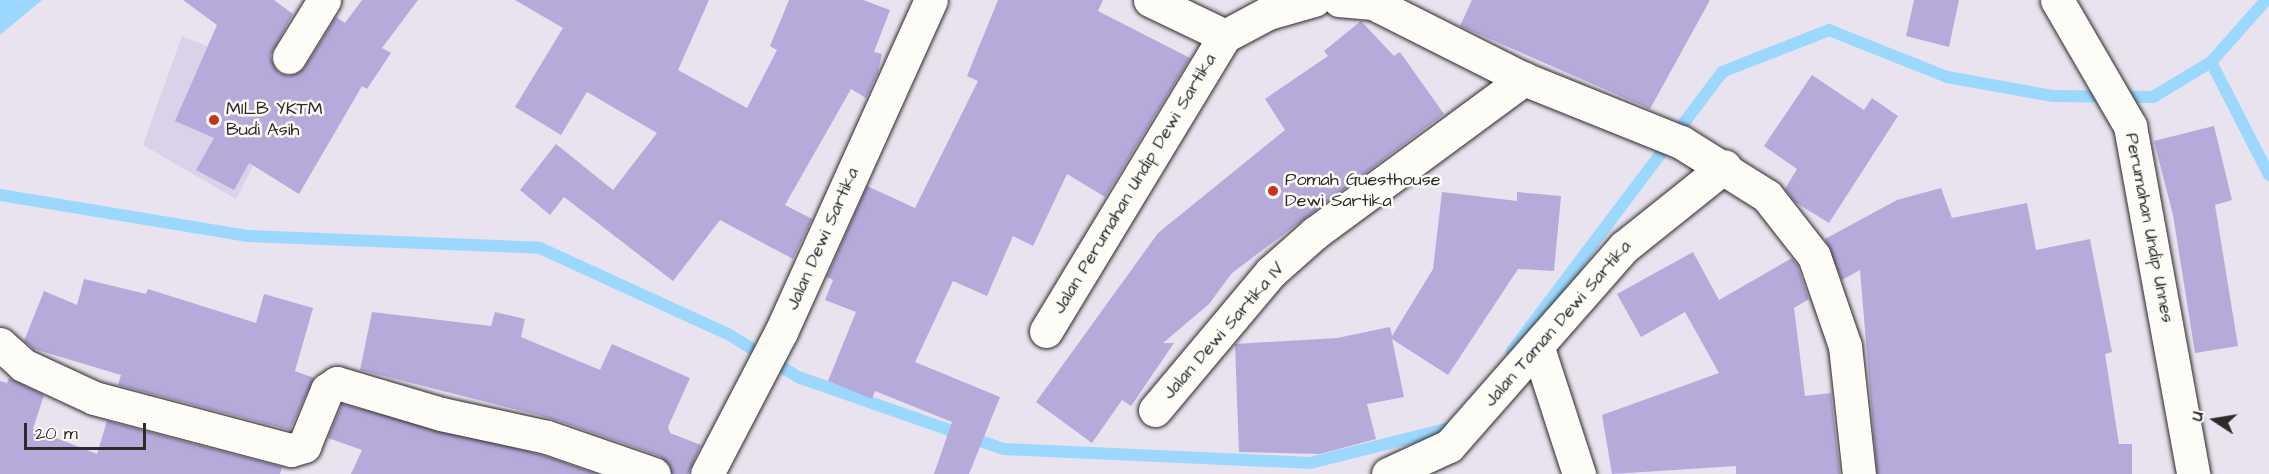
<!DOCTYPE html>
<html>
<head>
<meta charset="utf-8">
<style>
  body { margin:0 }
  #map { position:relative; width:2269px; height:474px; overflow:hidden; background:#e8e3ef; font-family:"Architects Daughter",sans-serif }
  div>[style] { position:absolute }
  .built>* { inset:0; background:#d9d2e9 }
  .water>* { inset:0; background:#9cd7fd }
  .stream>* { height:12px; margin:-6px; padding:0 6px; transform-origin:6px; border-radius:6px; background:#9cd7fd }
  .building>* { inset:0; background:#b6aadb }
  .roads { filter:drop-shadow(0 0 2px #2b2b2b) drop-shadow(0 0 2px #2b2b2b) }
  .minor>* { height:33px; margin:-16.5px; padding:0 16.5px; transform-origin:16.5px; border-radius:16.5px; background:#fdfcf7 }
  .dots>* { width:16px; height:16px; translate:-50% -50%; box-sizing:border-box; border:3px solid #fdfcf7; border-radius:50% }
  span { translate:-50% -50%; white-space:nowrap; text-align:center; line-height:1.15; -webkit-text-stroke:5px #fdfcf7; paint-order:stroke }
  .poi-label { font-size:18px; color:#2b2b2b }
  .left { translate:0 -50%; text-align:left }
  .street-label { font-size:18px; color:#2b2b2b }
  .north { position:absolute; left:2185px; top:390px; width:60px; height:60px; -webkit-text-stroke:4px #fdfcf7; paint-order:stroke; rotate:282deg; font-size:16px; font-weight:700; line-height:24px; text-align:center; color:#2b2b2b }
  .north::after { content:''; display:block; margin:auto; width:21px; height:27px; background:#2b2b2b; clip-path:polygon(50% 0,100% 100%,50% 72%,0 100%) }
  .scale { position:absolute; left:24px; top:423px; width:122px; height:27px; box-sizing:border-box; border:3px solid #2b2b2b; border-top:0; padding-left:8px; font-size:18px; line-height:21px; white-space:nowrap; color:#2b2b2b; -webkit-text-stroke:4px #fdfcf7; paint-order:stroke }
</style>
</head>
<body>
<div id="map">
  <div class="built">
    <div style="clip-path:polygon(182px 36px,229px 55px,290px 95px,236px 199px,143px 145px)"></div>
  </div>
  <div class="water">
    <div style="clip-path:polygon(0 0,42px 0,0 35px)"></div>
  </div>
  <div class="stream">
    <div style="left:2211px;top:62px;width:127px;rotate:62.8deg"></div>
    <div style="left:0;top:195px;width:250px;rotate:9.4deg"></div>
    <div style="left:247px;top:236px;width:293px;rotate:2.3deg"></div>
    <div style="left:540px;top:248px;width:207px;rotate:24.6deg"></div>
    <div style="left:728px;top:334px;width:82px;rotate:31.6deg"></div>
    <div style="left:798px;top:377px;width:218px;rotate:19.3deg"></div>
    <div style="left:1004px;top:449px;width:306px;rotate:2.6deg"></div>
    <div style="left:1310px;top:463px;width:148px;rotate:-14deg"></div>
    <div style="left:1512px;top:351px;width:349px;rotate:-53deg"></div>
    <div style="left:1722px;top:72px;width:115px;rotate:-21.4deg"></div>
    <div style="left:1829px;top:30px;width:127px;rotate:21.7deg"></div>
    <div style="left:1947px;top:77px;width:108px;rotate:10.2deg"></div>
    <div style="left:2053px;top:96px;width:100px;rotate:0.6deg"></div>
    <div style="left:2153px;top:97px;width:68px;rotate:-31.1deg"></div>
    <div style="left:2211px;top:62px;width:83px;rotate:-48.4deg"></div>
  </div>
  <div class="building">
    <div style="clip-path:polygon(183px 0,274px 0,293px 14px,270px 56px,279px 73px,289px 76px,305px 67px,336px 17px,345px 23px,362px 0,418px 0,382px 48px,391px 53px,367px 89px,362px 86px,299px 194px,249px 163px,234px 190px,196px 170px,214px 138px,175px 121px,217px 25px)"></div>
    <div style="clip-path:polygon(515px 0,709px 0,678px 70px,747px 108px,777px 50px,770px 46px,789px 0,863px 0,890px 10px,874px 52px,882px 54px,878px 72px,866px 98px,851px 89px,785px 205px,812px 219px,793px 259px,720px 220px,673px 281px,564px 197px,550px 215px,520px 190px,556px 144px,613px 190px,657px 133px,587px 92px,561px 135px,515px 107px,563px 28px)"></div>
    <div style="clip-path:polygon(998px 0,1103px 0,1098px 11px,1190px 58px,1105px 197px,1067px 174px,1033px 246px,1013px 236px,987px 296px,953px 281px,915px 362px,1000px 397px,969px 474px,934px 474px,952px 422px,875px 391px,872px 399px,828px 381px,856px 312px,825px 300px,833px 280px,827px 277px,867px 186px,915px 208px,978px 81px,967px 76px)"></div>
    <div style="clip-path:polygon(1472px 0,1710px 0,1650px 109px,1460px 26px)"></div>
    <div style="clip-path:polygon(1914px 0,1959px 0,1949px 47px,1906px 36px)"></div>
    <div style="clip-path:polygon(1361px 21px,1394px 56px,1400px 52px,1444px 114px,1232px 273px,1209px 304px,1163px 343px,1174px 343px,1131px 406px,1122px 400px,1092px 443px,1036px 402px,1158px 233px,1285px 130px,1265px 99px,1328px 56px,1324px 51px)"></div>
    <div style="clip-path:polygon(1812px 75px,1864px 110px,1872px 98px,1898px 116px,1829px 223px,1795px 202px,1785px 189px,1797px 169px,1764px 146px)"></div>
    <div style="clip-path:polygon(2214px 126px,2232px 200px,2215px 205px,2238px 346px,2195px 353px,2173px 215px,2154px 141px)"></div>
    <div style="clip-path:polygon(1941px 188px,1952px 218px,2027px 203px,2036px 250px,2090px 239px,2112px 352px,2105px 354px,2119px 444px,2132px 444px,2132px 474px,1877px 474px,1860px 270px,1842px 280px,1825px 239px,1897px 200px)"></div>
    <div style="clip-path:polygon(1442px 192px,1517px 201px,1517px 192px,1561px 196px,1554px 271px,1518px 269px,1448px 375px,1392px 339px,1404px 397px,1367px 404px,1376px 439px,1320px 454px,1239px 452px,1235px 344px,1337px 338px,1390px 327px,1392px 336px,1433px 269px)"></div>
    <div style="clip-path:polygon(1693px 252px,1719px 300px,1792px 258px,1797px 265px,1809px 299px,1794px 308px,1805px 396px,1831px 393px,1840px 474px,1736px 474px,1736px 466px,1612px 474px,1602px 415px,1719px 373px,1685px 312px,1641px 337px,1617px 294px)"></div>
    <div style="clip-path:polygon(84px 279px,146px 294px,148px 289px,256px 323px,264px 294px,313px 308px,295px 371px,314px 378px,290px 430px,118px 385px,121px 375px,34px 349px,24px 341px,44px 291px,77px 305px)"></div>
    <div style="clip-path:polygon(372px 312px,491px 326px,495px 312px,525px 319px,521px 337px,600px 370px,612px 344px,690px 378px,668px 427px,670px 433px,701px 445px,688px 474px,672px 474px,660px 456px,553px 419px,360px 370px)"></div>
    <div style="clip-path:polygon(9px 378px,44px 395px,33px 429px,97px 454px,107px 421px,282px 467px,280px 474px,0 474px,0 381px,7px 383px)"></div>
    <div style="clip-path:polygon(342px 404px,542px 455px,597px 474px,351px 474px,362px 450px,328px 438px)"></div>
  </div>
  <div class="roads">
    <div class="minor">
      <div style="left:1150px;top:0;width:83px;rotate:25.6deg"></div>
      <div style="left:1339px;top:0;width:34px;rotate:5deg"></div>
      <div style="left:1373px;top:3px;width:169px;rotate:26.7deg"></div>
      <div style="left:1524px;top:79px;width:169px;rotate:21.9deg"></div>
      <div style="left:1681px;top:142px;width:102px;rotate:32.1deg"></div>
      <div style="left:1767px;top:196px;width:76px;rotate:51.9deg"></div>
      <div style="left:1814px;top:256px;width:95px;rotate:71deg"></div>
      <div style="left:1845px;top:346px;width:129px;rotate:83.8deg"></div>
      <div style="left:2057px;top:0;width:146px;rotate:59.9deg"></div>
      <div style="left:2130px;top:126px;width:354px;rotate:79.7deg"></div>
      <div style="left:289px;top:57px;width:67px;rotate:-58.4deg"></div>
      <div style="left:1046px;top:331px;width:345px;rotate:-58.8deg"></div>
      <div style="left:1225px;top:36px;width:49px;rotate:-28.1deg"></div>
      <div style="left:1268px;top:13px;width:48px;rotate:-15.8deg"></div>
      <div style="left:0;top:344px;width:31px;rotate:42deg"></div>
      <div style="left:23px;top:365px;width:78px;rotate:24.9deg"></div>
      <div style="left:94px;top:398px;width:204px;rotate:14.8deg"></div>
      <div style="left:291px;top:450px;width:14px;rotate:-17deg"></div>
      <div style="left:304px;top:446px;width:61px;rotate:-67.7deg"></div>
      <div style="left:327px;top:390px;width:12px;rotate:-35deg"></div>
      <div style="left:337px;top:383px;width:109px;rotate:16.6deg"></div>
      <div style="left:441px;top:414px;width:108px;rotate:12.2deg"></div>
      <div style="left:547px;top:437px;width:113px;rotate:19.1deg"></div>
      <div style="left:1538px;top:348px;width:133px;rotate:72deg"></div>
      <div style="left:1155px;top:410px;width:180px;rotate:-50deg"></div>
      <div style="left:1271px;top:272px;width:59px;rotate:-41.6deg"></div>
      <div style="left:1315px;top:233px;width:260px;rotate:-36.4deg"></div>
      <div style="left:707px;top:474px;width:160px;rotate:-62.5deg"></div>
      <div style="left:781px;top:332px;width:364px;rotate:-65.7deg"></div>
      <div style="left:1388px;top:474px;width:67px;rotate:-24.7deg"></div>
      <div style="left:1449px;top:446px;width:265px;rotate:-48.7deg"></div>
      <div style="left:1624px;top:247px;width:129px;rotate:-38.7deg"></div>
    </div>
  </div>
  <div class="dots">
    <div style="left:214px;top:120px;background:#c8321e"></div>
    <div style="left:1273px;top:191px;background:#c8321e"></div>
  </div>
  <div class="poi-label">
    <span class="left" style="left:226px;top:120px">MILB YKTM<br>Budi Asih</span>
    <span class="left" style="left:1285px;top:191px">Pomah Guesthouse<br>Dewi Sartika</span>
  </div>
  <div class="street-label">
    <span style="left:1135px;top:184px;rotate:-59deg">Jalan Perumahan Undip Dewi Sartika</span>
    <span style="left:2149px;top:228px;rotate:79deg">Perumahan Undip Unnes</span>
    <span style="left:823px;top:239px;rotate:-66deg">Jalan Dewi Sartika</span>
    <span style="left:1558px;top:324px;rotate:-49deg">Jalan Taman Dewi Sartika</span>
    <span style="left:1224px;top:331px;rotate:-49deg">Jalan Dewi Sartika IV</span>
  </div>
  <div class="north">U</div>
  <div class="scale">20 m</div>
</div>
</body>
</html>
